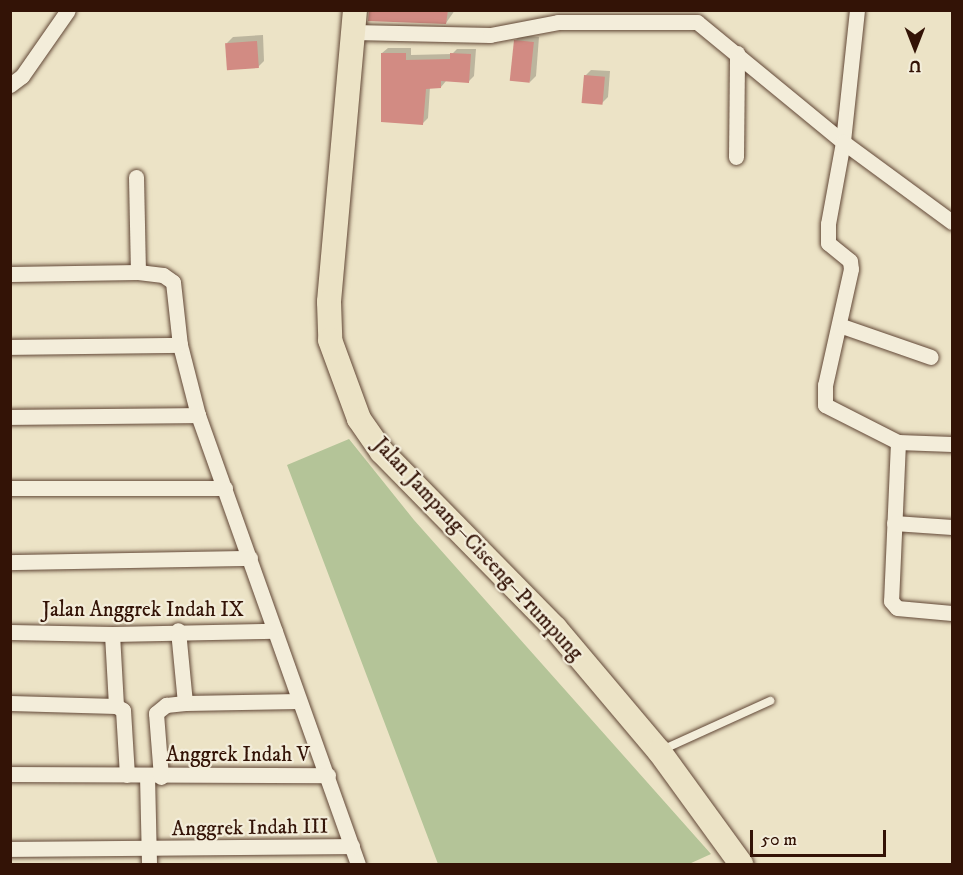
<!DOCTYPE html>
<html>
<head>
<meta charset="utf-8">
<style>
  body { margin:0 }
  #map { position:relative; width:963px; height:875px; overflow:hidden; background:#ece3c6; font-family:"IM FELL DW Pica",serif }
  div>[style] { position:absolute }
  .green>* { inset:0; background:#b4c498 }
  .shadow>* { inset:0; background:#0003 }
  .building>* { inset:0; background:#d28b83; transform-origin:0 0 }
  .roads { filter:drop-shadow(0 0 2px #614736) drop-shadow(0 0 2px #614736) }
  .service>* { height:8px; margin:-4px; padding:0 4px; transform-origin:4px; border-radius:4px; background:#f3edda }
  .minor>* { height:15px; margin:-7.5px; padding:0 7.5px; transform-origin:7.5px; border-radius:7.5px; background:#f3edda }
  .primary>* { height:24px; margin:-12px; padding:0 12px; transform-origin:12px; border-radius:12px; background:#ece3c6 }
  span { translate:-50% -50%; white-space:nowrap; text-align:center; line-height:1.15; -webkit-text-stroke:4.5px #f3edda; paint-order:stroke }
  .street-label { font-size:21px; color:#331306 }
  .frame { position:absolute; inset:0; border:12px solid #331306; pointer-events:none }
  .north { position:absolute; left:885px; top:18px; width:60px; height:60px; -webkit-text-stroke:4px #f3edda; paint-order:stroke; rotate:180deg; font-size:16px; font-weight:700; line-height:24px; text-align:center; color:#331306 }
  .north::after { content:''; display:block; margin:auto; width:21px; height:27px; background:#331306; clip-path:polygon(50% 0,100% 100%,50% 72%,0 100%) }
  .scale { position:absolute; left:750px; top:830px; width:136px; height:27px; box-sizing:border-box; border:3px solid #331306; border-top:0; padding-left:8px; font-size:18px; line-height:21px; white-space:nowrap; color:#331306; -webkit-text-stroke:4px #f3edda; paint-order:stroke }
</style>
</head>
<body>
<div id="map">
  <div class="green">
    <div style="clip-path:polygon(349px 439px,414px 520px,711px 854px,689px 864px,438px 864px,287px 465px)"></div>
  </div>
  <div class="shadow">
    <div style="clip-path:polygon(373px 10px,455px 10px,446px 23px)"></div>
    <div style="clip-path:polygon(263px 35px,264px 61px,258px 67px,227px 43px,233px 37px)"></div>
    <div style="clip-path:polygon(521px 35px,539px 37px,536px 76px,530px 82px,515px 41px)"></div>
    <div style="clip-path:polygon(388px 48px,411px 48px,411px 55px,452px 54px,457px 49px,476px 49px,474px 76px,469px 81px,446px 81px,441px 87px,430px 87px,428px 118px,422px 124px,382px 53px)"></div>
    <div style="clip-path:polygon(591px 70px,610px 71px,608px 97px,602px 103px,585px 76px)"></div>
  </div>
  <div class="building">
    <div style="clip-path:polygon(369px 10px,448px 10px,446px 24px,368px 21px)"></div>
    <div style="left:514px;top:40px;width:20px;height:41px;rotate:6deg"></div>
    <div style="left:257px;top:41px;width:27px;height:32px;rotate:86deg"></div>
    <div style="clip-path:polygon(381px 53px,406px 53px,406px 60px,450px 59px,450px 53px,471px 54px,469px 83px,441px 81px,441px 88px,426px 89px,423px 125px,381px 122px)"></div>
    <div style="left:584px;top:75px;width:21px;height:28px;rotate:5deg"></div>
  </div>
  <div class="roads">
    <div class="service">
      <div style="left:662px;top:750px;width:119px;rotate:-24.4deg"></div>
    </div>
    <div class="minor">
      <div style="left:857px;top:10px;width:133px;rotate:96.1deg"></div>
      <div style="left:843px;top:142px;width:83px;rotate:100.4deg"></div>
      <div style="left:828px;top:224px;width:19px;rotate:90deg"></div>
      <div style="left:828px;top:243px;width:28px;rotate:39deg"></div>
      <div style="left:850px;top:261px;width:8px;rotate:83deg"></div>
      <div style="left:851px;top:269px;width:119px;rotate:102.6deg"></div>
      <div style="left:825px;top:385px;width:20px;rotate:90deg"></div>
      <div style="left:825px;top:405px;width:82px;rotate:26.9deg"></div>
      <div style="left:898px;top:442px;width:159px;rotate:92.5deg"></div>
      <div style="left:891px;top:601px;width:9px;rotate:49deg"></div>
      <div style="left:897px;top:608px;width:55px;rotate:5.2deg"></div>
      <div style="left:353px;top:32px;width:137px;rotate:1.3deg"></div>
      <div style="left:490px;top:35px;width:69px;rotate:-10.8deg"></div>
      <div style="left:558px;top:22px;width:139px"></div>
      <div style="left:697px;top:22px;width:189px;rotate:39.4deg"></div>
      <div style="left:843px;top:142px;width:135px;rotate:36.3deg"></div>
      <div style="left:10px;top:85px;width:15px;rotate:-37deg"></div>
      <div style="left:22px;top:76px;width:80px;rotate:-55.1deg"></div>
      <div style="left:736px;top:157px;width:104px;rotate:-89.4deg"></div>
      <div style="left:136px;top:177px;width:95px;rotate:88.8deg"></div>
      <div style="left:10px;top:274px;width:128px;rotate:-0.9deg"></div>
      <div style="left:138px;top:272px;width:25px;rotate:7deg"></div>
      <div style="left:163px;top:275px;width:12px;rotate:35deg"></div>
      <div style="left:173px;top:282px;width:63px;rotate:83.7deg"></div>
      <div style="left:180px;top:345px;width:72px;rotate:75.6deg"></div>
      <div style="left:198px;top:415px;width:477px;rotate:70.4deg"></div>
      <div style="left:839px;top:325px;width:97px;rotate:19.2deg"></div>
      <div style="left:10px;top:347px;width:170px;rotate:-0.7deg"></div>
      <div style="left:10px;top:417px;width:188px;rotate:-0.6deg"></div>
      <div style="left:898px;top:442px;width:54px;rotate:2.1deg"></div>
      <div style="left:10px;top:488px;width:215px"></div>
      <div style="left:894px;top:523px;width:58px;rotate:3.9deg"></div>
      <div style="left:10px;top:562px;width:240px;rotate:-1deg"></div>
      <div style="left:10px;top:632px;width:102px;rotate:1.1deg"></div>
      <div style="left:112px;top:634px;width:163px;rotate:-1.1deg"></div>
      <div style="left:112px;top:634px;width:72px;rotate:86.8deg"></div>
      <div style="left:116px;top:706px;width:8px;rotate:30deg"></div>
      <div style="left:123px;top:710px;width:65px;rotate:86.5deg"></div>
      <div style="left:10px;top:703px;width:106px;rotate:1.6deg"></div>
      <div style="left:185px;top:703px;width:114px;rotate:-1deg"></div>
      <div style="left:10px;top:774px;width:318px;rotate:0.2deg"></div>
      <div style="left:147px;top:775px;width:89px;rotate:88.7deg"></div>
      <div style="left:161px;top:777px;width:64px;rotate:-94.5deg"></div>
      <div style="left:156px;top:713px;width:13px;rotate:-39deg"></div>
      <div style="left:166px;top:705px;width:19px;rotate:-6deg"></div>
      <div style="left:185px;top:703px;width:73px;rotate:-95.5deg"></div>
      <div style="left:10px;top:849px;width:342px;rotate:-0.5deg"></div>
    </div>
    <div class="primary">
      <div style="left:355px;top:10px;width:293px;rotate:95.1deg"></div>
      <div style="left:329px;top:302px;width:38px;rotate:88deg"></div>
      <div style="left:330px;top:340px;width:84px;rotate:69.8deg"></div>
      <div style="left:359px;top:419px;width:40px;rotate:55.1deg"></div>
      <div style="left:382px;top:452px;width:247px;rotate:45.5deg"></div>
      <div style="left:555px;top:628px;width:161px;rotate:49.8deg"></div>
      <div style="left:659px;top:751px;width:140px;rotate:54deg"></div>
    </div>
  </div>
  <div class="street-label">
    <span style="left:478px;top:549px;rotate:47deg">Jalan Jampang–Ciseeng–Prumpung</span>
    <span style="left:143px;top:610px">Jalan Anggrek Indah IX</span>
    <span style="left:238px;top:755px">Anggrek Indah V</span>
    <span style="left:250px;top:828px;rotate:-1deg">Anggrek Indah III</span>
  </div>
  <div class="frame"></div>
  <div class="north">U</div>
  <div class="scale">50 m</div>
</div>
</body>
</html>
